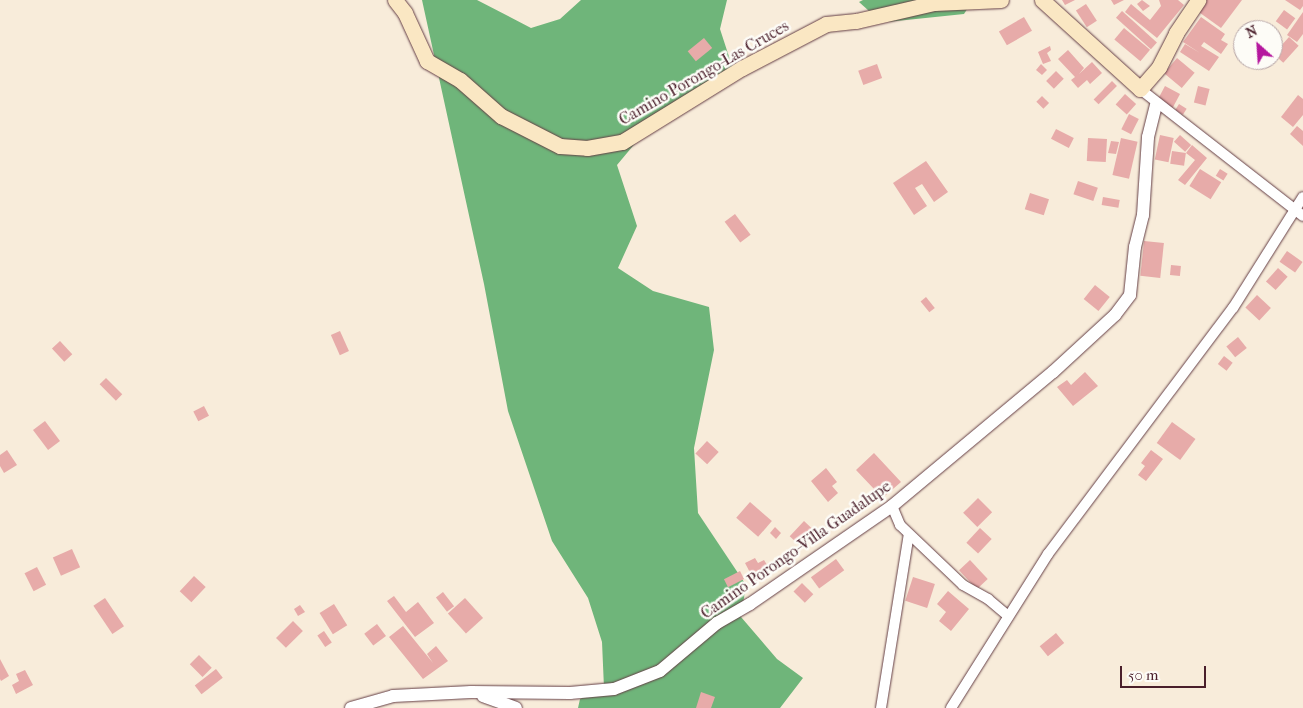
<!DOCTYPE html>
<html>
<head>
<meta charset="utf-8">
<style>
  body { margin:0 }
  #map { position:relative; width:1303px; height:708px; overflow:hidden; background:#f8ecda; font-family:"IM FELL French Canon",serif }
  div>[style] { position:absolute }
  .forest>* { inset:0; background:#6fb57a }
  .building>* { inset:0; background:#e7aba9; transform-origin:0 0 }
  .roads { filter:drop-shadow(0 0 1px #643e45) drop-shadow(0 0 1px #643e45) }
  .minor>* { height:10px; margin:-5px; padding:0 5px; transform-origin:5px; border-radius:5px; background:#fff }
  .tertiary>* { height:12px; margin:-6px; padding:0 6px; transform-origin:6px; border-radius:6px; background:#fff }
  .secondary>* { height:15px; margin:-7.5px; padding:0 7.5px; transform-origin:7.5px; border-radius:7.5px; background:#fae7c3 }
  span { translate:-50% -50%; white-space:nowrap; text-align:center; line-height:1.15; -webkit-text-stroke:5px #fdfcf7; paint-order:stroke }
  .street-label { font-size:16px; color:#4a1f2b }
  .north { position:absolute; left:1233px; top:20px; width:50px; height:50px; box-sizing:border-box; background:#fdfcf7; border:1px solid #b5a4a5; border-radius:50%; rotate:334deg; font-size:14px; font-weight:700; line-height:20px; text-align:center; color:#4a1f2b }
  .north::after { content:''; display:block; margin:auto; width:18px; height:22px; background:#b5179e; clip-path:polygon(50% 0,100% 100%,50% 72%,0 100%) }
  .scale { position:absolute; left:1120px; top:666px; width:86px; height:22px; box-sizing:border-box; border:2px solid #4a1f2b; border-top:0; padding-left:6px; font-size:15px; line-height:18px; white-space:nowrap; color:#4a1f2b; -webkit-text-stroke:4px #fdfcf7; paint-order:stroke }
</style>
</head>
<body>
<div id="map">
  <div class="forest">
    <div style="clip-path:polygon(422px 0,477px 0,531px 28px,560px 19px,581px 0,727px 0,720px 29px,733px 69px,663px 110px,617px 165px,637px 226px,618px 268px,653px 291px,709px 307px,714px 350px,694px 448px,698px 513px,746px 585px,741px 617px,777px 659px,803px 678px,780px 708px,578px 708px,580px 699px,604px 688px,602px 642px,588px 598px,552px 541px,508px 411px,484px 284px)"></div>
    <div style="clip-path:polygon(863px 0,973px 0,964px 14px,887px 22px,869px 11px,859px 2px)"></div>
  </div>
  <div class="building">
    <div style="clip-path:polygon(1062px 0,1075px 0,1065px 5px)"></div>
    <div style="clip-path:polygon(1111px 0,1124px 0,1114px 5px)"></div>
    <div style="clip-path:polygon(1142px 0,1150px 6px,1143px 11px,1137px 4px)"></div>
    <div style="clip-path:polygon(1159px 0,1178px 0,1184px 5px,1157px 38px,1125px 12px,1131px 4px,1150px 20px,1161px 6px)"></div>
    <div style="clip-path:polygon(1204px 0,1242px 0,1221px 28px,1196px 10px)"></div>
    <div style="clip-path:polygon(1285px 0,1303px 0,1303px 6px,1300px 10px)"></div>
    <div style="left:1086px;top:4px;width:20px;height:12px;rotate:57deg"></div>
    <div style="left:1284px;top:10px;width:14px;height:14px;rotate:36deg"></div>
    <div style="left:1122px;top:11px;width:47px;height:9px;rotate:42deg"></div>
    <div style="clip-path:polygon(1303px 12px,1303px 34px,1297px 42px,1287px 35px)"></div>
    <div style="left:1024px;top:17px;width:16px;height:29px;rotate:60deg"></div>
    <div style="clip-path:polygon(1201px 17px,1225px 34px,1221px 40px,1228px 44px,1221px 54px,1204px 42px,1201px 46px,1219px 57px,1209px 71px,1180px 52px,1185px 44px,1200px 53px,1183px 42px)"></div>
    <div style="left:1124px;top:28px;width:34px;height:15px;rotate:40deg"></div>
    <div style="left:1289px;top:37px;width:13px;height:23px;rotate:42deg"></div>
    <div style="left:704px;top:38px;width:13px;height:21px;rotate:51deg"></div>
    <div style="clip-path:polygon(1050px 46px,1051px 50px,1047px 53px,1051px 61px,1043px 64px,1038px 52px)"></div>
    <div style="clip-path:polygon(1068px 50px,1084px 68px,1079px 74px,1092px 62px,1102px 73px,1090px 84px,1087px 80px,1078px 88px,1071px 80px,1075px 77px,1058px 59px)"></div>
    <div style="left:1177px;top:58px;width:23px;height:20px;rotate:40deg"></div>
    <div style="left:877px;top:64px;width:15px;height:20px;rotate:70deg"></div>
    <div style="clip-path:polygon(1041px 64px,1047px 70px,1042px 75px,1036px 70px)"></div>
    <div style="left:1056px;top:71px;width:11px;height:14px;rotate:45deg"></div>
    <div style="left:1112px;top:81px;width:7px;height:26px;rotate:45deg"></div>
    <div style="left:1165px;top:86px;width:17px;height:17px;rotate:28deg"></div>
    <div style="left:1198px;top:86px;width:12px;height:17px;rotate:14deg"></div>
    <div style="left:1125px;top:94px;width:15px;height:14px;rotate:42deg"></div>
    <div style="clip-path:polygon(1298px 95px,1303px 99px,1303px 115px,1293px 127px,1281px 117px)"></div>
    <div style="left:1042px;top:96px;width:10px;height:8px;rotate:45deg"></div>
    <div style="left:1179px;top:104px;width:9px;height:7px;rotate:32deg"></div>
    <div style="left:1129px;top:114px;width:11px;height:17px;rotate:27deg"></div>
    <div style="clip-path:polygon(1297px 126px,1303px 131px,1303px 146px,1290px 134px)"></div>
    <div style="left:1056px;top:129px;width:20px;height:11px;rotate:27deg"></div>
    <div style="left:1160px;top:135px;width:14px;height:25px;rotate:12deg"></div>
    <div style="left:1180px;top:135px;width:15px;height:9px;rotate:42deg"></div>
    <div style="left:1088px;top:138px;width:19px;height:23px;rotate:3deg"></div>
    <div style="left:1121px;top:138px;width:17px;height:38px;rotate:13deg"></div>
    <div style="clip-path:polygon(1111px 141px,1119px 142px,1116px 154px,1108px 153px)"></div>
    <div style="clip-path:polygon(1192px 145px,1207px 158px,1185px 185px,1178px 180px,1195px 160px,1186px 153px)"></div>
    <div style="left:1172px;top:151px;width:14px;height:13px;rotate:8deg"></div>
    <div style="clip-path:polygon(926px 161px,948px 192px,934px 202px,922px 184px,915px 188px,927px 206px,914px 215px,893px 183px)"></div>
    <div style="left:1200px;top:169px;width:25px;height:20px;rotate:32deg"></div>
    <div style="left:1220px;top:169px;width:9px;height:8px;rotate:32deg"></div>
    <div style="left:1078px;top:181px;width:21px;height:14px;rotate:19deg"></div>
    <div style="left:1030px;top:193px;width:20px;height:17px;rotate:18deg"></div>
    <div style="left:1103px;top:197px;width:17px;height:8px;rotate:10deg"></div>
    <div style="left:735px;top:214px;width:26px;height:13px;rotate:53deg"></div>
    <div style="left:1144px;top:241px;width:20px;height:35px;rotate:6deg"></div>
    <div style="left:1287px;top:251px;width:19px;height:13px;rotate:35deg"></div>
    <div style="left:1171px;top:265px;width:10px;height:10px;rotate:6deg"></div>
    <div style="left:1278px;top:268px;width:13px;height:18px;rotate:42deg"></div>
    <div style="left:1095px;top:285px;width:19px;height:18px;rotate:39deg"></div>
    <div style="left:1257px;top:295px;width:19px;height:17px;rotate:43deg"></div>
    <div style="left:926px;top:297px;width:14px;height:7px;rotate:51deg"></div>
    <div style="left:340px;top:331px;width:22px;height:10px;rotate:66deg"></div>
    <div style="left:1238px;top:337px;width:14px;height:15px;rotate:51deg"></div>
    <div style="left:60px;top:341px;width:18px;height:11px;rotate:47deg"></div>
    <div style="left:1224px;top:356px;width:11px;height:10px;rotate:38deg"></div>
    <div style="clip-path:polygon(1085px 372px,1098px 386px,1073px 406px,1057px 387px,1067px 380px,1071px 385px)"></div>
    <div style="left:106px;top:378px;width:23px;height:9px;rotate:45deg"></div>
    <div style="left:204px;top:406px;width:11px;height:12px;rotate:63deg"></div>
    <div style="left:45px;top:421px;width:25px;height:15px;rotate:53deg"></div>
    <div style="left:1172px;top:422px;width:29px;height:26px;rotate:36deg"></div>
    <div style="left:707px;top:441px;width:16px;height:17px;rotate:43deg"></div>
    <div style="clip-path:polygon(7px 450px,17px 465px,4px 473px,0 466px,0 455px)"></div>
    <div style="clip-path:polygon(1151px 450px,1163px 459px,1146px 481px,1138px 475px,1145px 466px,1141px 463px)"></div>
    <div style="clip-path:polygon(874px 453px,901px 482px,878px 502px,869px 494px,874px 489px,856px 470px)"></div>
    <div style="clip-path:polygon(826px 468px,837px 482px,832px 486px,838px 493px,828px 502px,811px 481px)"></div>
    <div style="left:978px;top:498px;width:20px;height:21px;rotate:45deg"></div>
    <div style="left:750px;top:502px;width:29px;height:21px;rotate:41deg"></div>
    <div style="left:804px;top:521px;width:16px;height:21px;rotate:43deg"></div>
    <div style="clip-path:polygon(775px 527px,781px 533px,776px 539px,770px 533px)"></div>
    <div style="left:980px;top:528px;width:16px;height:20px;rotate:43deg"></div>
    <div style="left:72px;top:549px;width:20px;height:21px;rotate:66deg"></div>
    <div style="clip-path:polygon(755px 558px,758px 563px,764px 560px,772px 573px,755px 582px,745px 563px)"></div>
    <div style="left:836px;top:559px;width:14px;height:31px;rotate:54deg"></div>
    <div style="left:970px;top:560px;width:26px;height:15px;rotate:47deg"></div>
    <div style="left:37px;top:567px;width:20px;height:14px;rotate:63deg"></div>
    <div style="left:740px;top:571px;width:9px;height:18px;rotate:63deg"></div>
    <div style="left:194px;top:576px;width:16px;height:21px;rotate:43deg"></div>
    <div style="left:913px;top:577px;width:23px;height:25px;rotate:18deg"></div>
    <div style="left:802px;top:583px;width:16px;height:12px;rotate:45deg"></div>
    <div style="clip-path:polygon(948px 591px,969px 609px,951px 631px,939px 621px,946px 612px,937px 604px)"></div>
    <div style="left:443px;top:592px;width:18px;height:9px;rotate:52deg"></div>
    <div style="clip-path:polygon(394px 596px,406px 612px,418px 602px,434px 623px,415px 637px,387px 601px)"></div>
    <div style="left:105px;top:598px;width:34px;height:14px;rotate:56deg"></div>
    <div style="left:465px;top:598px;width:27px;height:23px;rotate:48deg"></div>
    <div style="left:334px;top:604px;width:25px;height:17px;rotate:58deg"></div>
    <div style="clip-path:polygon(300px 605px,305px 612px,298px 616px,294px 609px)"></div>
    <div style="left:293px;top:621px;width:14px;height:24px;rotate:45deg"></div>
    <div style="left:377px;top:624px;width:15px;height:16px;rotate:53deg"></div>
    <div style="clip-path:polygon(403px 626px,433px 663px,427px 654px,436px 646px,448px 661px,423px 679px,389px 637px)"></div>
    <div style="left:324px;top:631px;width:14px;height:8px;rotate:56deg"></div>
    <div style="left:1056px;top:633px;width:13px;height:21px;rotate:51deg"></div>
    <div style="left:199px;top:655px;width:18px;height:13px;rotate:45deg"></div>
    <div style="clip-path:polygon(0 659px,9px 676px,1px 681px,0 679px)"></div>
    <div style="left:216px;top:669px;width:11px;height:27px;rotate:52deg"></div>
    <div style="clip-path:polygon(25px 670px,33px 685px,16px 694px,12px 685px,19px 681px,16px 674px)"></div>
    <div style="clip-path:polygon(701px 692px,715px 697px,711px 708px,696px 708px)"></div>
  </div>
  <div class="roads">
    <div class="minor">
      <div style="left:1140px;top:89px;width:207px;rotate:37.9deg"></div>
      <div style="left:892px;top:506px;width:21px;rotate:67deg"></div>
      <div style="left:900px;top:525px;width:87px;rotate:43.6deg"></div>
      <div style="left:963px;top:585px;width:29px;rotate:29deg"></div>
      <div style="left:988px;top:599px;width:26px;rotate:40deg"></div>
      <div style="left:881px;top:708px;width:176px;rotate:-80.9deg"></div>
      <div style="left:951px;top:708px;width:182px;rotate:-57.8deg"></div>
      <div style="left:1048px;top:554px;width:308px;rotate:-53.1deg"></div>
      <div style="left:1233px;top:308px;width:131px;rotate:-57.8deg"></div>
    </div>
    <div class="tertiary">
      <div style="left:483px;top:696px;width:35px;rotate:20deg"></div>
      <div style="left:351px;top:708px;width:44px;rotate:-15.9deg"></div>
      <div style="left:393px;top:696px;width:78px;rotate:-2.9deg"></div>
      <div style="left:471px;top:692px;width:99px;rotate:0.6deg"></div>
      <div style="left:570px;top:693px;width:44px;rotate:-5.2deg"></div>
      <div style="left:614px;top:689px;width:49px;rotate:-21.4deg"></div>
      <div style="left:660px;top:671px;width:75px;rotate:-40.1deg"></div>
      <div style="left:717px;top:623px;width:38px;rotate:-30deg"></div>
      <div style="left:750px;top:604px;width:173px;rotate:-34.6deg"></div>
      <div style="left:892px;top:506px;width:209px;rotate:-39.8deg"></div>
      <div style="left:1053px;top:372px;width:84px;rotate:-42.6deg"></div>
      <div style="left:1115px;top:315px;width:25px;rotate:-53deg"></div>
      <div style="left:1130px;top:295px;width:48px;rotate:-84.1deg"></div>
      <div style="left:1135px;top:247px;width:33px;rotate:-76deg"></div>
      <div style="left:1143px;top:215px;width:78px;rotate:-86.3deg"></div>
      <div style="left:1148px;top:137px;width:33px;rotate:-76deg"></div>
    </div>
    <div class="secondary">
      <div style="left:395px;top:0;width:16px;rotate:52deg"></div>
      <div style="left:405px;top:13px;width:53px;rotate:65.4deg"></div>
      <div style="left:427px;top:61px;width:38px;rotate:30deg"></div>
      <div style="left:460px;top:80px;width:55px;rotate:41.3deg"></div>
      <div style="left:501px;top:116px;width:66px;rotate:27deg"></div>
      <div style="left:560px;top:146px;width:27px;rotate:4deg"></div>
      <div style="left:587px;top:148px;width:36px;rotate:-10deg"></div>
      <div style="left:622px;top:142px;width:141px;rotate:-31.7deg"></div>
      <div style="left:742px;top:68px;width:95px;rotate:-27.6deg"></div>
      <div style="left:826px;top:24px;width:30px;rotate:-6deg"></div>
      <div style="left:856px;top:21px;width:80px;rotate:-13deg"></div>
      <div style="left:934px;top:3px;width:67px;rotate:-2.6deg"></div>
      <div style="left:1042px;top:0;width:132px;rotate:42.2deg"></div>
      <div style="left:1140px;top:89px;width:29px;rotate:-49deg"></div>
      <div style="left:1159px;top:67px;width:38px;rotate:-63deg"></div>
      <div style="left:1176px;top:33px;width:40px;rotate:-56deg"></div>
    </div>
  </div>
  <div class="street-label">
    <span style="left:704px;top:73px;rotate:-30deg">Camino Porongo-Las Cruces</span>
    <span style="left:796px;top:550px;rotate:-35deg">Camino Porongo-Villa Guadalupe</span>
  </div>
  <div class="north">N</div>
  <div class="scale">50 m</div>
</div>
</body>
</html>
